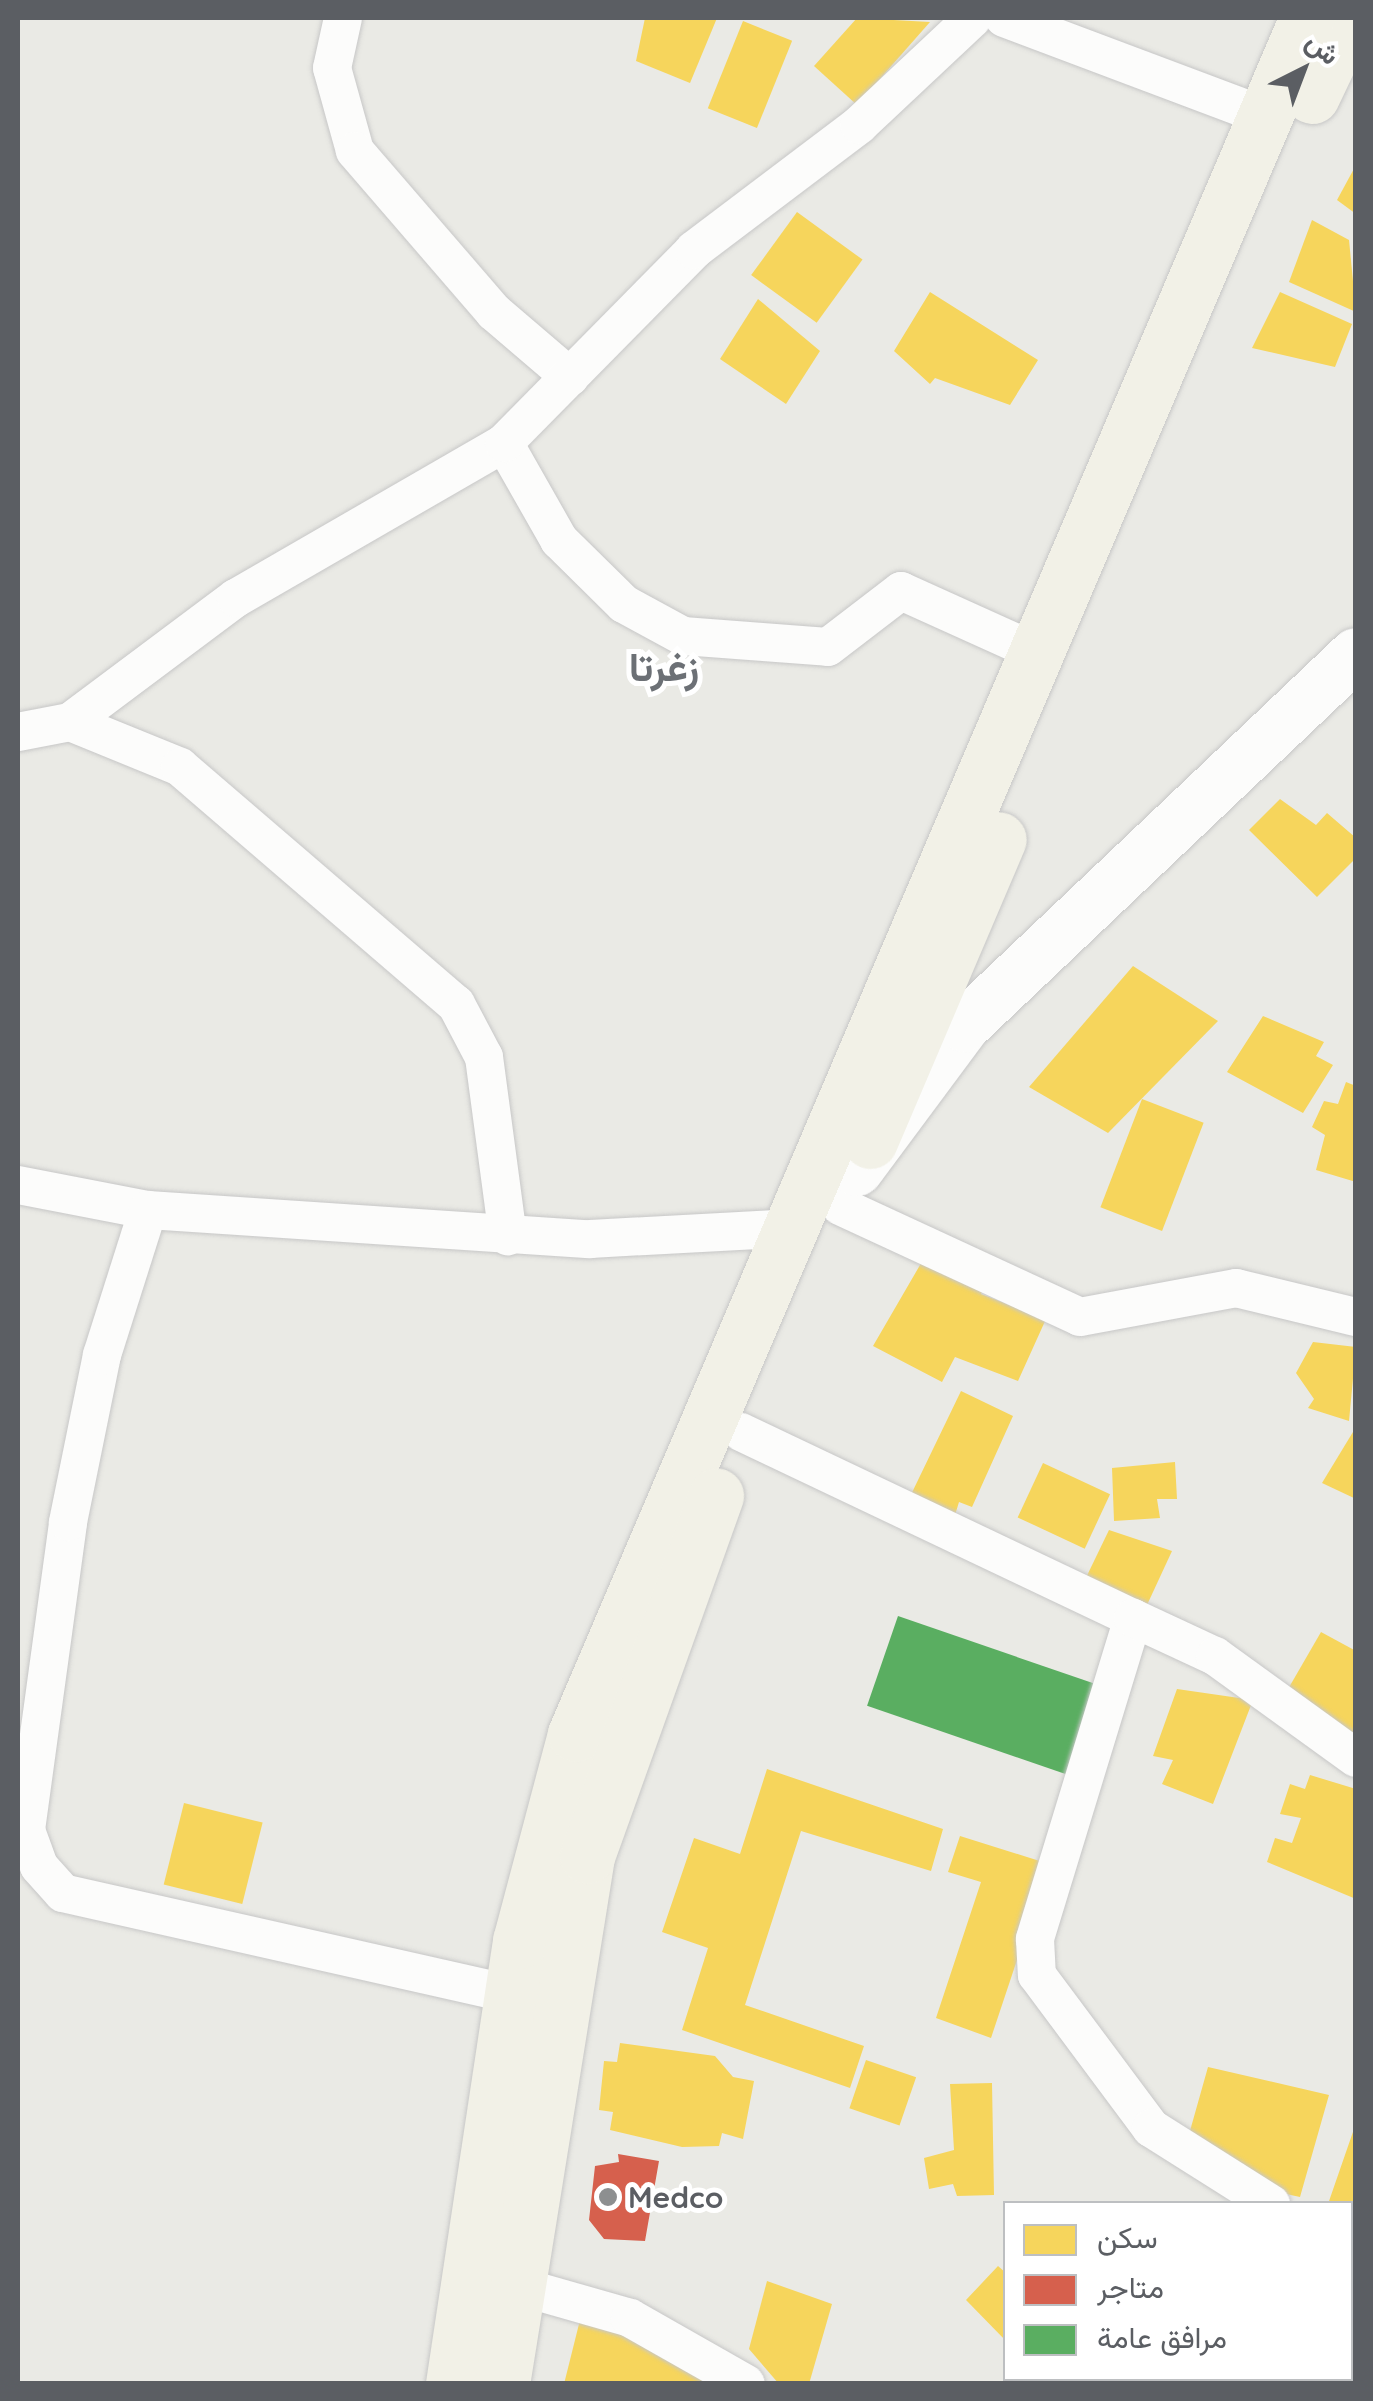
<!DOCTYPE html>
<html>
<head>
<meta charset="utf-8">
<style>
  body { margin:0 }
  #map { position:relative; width:1373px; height:2401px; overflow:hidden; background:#eaeae5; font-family:Quicksand,Vazirmatn,sans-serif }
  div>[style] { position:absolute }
  .homes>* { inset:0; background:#f6d55c; transform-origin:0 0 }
  .shops>* { inset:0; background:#d6604d }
  .public>* { inset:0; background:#5aae61; transform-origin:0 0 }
  .roads { filter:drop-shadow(0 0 2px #c7c7c7) drop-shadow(0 0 2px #c7c7c7) }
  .street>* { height:38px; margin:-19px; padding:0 19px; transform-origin:19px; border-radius:19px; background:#fcfcfb }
  .secondary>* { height:52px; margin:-26px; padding:0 26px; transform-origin:26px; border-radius:26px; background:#fcfcfb }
  .primary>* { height:55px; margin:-27.5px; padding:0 27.5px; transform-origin:27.5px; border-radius:27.5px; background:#f2f1e7 }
  .dots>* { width:28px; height:28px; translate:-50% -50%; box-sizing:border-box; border:5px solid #fff; border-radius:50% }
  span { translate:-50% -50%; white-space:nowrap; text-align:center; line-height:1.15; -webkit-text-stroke:10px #fff; paint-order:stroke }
  .poi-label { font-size:30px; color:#5b5e63; font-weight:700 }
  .left { translate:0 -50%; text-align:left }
  .district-label { font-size:40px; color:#6c7075; font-weight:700 }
  .frame { position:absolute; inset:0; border:20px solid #5b5e63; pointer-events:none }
  .legend { position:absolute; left:1003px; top:2201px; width:350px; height:180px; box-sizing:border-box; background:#fff; border:2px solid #bdbfc1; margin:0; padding:12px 18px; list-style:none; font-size:30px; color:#5b5e63 }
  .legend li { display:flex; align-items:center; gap:20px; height:50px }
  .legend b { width:50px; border:2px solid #bdbfc1 }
  .north { position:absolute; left:1253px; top:20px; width:100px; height:100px; -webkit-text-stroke:8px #fff; paint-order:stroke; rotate:42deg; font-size:28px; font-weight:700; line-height:40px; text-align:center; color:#5b5e63 }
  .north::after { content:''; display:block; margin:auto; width:35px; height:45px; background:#5b5e63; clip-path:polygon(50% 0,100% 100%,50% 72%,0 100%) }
</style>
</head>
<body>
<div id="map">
  <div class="homes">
    <div style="clip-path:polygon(645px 18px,717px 18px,690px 83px,636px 61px)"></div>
    <div style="clip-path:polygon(857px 18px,930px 22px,857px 105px,814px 66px)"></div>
    <div style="left:743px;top:21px;width:53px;height:94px;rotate:22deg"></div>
    <div style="clip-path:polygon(1356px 165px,1356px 214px,1337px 200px)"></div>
    <div style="left:797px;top:212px;width:81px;height:78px;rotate:36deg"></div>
    <div style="clip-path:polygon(1312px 220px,1349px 240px,1356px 312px,1289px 282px)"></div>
    <div style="clip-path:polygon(930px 292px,1038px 360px,1010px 405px,935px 378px,930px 384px,894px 351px)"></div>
    <div style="clip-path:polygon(1280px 292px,1352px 324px,1335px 367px,1252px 348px)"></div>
    <div style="clip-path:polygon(758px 299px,820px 351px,786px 404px,720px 359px)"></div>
    <div style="clip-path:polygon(1280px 799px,1316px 825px,1327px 813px,1356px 838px,1356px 858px,1317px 897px,1249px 830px)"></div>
    <div style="clip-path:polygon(1133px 966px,1218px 1021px,1108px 1133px,1029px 1087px)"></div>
    <div style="clip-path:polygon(1263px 1016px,1324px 1042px,1316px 1056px,1333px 1065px,1303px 1113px,1227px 1072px)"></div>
    <div style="clip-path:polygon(1346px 1082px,1356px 1086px,1356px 1182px,1316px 1170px,1325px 1135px,1312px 1127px,1324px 1101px,1338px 1104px)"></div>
    <div style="left:1142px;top:1099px;width:66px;height:116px;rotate:21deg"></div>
    <div style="clip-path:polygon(927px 1253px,987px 1282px,981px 1294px,1046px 1319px,1018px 1381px,955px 1357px,942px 1382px,873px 1346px)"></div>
    <div style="clip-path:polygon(1313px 1342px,1356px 1347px,1349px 1421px,1308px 1408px,1314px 1399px,1296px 1373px)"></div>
    <div style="clip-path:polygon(961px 1391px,1013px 1416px,972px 1507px,959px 1502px,951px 1528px,905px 1507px)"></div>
    <div style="clip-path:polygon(1356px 1427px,1356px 1499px,1322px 1483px)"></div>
    <div style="clip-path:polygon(1175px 1462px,1177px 1499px,1157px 1499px,1160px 1518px,1114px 1521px,1112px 1468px)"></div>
    <div style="left:1043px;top:1463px;width:74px;height:60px;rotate:25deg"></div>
    <div style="clip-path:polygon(1109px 1530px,1172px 1551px,1147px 1605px,1081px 1588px)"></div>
    <div style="clip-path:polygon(1321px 1632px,1356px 1651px,1356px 1735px,1284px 1696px)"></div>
    <div style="clip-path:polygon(1177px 1689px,1253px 1700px,1213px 1804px,1162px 1784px,1173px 1760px,1153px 1756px)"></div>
    <div style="clip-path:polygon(767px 1769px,943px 1829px,931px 1871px,801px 1831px,745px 2005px,864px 2046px,850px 2088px,682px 2030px,708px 1948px,662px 1932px,694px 1838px,740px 1854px)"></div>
    <div style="clip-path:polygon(1310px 1775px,1356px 1789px,1356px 1899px,1267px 1862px,1275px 1838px,1292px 1843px,1301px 1818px,1280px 1814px,1290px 1784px,1305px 1789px)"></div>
    <div style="left:184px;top:1803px;width:81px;height:84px;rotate:14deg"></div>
    <div style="clip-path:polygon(960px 1836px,1049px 1864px,991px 2038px,936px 2018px,981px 1882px,948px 1872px)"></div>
    <div style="clip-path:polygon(620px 2043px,715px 2056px,733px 2077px,754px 2081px,743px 2139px,722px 2133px,719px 2146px,682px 2147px,610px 2130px,613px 2112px,599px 2110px,604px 2061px,617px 2062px)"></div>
    <div style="left:866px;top:2060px;width:53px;height:51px;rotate:19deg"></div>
    <div style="clip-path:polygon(1208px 2067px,1329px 2095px,1300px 2197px,1241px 2184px,1244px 2164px,1186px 2145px)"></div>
    <div style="clip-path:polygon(992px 2083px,994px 2195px,957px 2196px,953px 2184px,929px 2189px,924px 2158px,954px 2150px,950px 2084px)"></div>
    <div style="clip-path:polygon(1355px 2126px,1356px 2127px,1356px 2229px,1350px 2204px,1328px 2204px)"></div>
    <div style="clip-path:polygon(998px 2266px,1006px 2273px,1006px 2341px,966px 2300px)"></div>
    <div style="clip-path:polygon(767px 2281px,832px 2304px,809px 2384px,779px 2384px,749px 2349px)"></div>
    <div style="clip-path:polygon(580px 2320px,657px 2339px,707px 2384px,564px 2384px)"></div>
    <div style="left:1252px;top:2378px;width:49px;height:6px"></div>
  </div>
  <div class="shops">
    <div style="clip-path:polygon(618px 2154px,659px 2161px,645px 2241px,604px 2239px,589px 2220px,595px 2166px,619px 2162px)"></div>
  </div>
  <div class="public">
    <div style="left:898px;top:1616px;width:219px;height:95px;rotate:19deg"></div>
  </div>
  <div class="roads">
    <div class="street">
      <div style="left:343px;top:18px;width:51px;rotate:102.4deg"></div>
      <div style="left:332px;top:68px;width:86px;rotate:74.5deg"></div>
      <div style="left:355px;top:151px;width:213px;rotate:49.2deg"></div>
      <div style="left:494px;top:312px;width:100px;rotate:40.5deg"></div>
      <div style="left:1004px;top:18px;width:276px;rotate:20.6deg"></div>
      <div style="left:504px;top:443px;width:112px;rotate:60.4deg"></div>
      <div style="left:559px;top:540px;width:91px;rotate:44.6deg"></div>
      <div style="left:624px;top:604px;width:67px;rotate:28.5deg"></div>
      <div style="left:683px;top:636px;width:145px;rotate:4.3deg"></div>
      <div style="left:828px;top:647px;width:92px;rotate:-37.5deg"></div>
      <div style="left:901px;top:591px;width:150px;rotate:24.3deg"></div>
      <div style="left:70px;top:722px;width:207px;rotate:-36.8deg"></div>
      <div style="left:236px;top:598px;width:310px;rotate:-30deg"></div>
      <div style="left:504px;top:443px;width:271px;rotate:-45.4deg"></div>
      <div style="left:694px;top:250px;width:207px;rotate:-37.1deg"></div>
      <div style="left:859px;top:125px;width:156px;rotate:-43.2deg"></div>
      <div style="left:18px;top:732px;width:53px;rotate:-10.9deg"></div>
      <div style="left:70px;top:722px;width:119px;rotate:22.2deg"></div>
      <div style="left:180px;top:767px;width:364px;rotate:40.7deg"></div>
      <div style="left:456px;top:1004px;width:60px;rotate:62.2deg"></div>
      <div style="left:484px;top:1057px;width:181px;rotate:82.4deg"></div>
      <div style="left:18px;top:1185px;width:132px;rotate:10.9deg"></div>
      <div style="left:840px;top:1206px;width:264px;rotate:24.8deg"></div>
      <div style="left:1080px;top:1317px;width:159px;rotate:-10.5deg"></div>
      <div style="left:1236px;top:1288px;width:123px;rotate:13.6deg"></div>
      <div style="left:741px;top:1432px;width:434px;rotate:25.4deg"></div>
      <div style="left:1133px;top:1618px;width:336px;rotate:107deg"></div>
      <div style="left:1035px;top:1939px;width:36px;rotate:87deg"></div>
      <div style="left:1037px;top:1975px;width:191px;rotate:53.3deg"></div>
      <div style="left:1151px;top:2128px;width:142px;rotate:32.3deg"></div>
      <div style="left:1133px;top:1618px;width:90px;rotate:24.9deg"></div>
      <div style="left:1215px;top:1656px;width:174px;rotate:35.9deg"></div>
      <div style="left:511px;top:1994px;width:459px;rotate:-167.3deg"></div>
      <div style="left:63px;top:1893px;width:36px;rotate:-132deg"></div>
      <div style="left:39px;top:1866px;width:38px;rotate:-110deg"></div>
      <div style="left:26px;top:1830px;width:311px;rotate:-82.2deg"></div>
      <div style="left:68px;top:1522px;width:170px;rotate:-78.5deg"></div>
      <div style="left:102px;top:1355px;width:152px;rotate:-72.4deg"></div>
      <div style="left:148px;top:1210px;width:443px;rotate:3.8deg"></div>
      <div style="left:590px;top:1239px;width:205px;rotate:-3.1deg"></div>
      <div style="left:1350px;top:2245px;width:6px;rotate:18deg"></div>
      <div style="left:497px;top:2280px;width:138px;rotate:15.9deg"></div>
      <div style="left:630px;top:2318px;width:133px;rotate:29.6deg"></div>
      <div style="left:1187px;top:2384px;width:6px;rotate:-90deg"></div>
    </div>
    <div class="secondary">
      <div style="left:857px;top:1170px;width:179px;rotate:-53.4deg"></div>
      <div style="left:964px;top:1026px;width:540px;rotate:-43.5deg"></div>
    </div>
    <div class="primary">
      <div style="left:1312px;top:96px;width:86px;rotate:-64.6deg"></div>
      <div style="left:870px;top:1141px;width:328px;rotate:-66.9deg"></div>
      <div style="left:453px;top:2384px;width:448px;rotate:-81.4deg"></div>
      <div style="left:520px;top:1941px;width:214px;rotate:-75.1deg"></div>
      <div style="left:575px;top:1734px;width:1866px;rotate:-66.9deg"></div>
      <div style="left:502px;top:2384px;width:535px;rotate:-80.85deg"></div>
      <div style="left:587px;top:1856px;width:383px;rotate:-70.3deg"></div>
    </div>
  </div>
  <div class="dots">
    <div style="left:608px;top:2197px;background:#8d8f90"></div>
  </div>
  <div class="poi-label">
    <span class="left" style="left:628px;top:2197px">Medco</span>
  </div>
  <div class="district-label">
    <span style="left:664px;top:666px">زغرتا</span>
  </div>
  <div class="frame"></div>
  <ul class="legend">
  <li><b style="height:28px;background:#f6d55c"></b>سكن</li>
  <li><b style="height:28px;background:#d6604d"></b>متاجر</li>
  <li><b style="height:28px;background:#5aae61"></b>مرافق عامة</li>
  </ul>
  <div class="north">ش</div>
</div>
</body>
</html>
